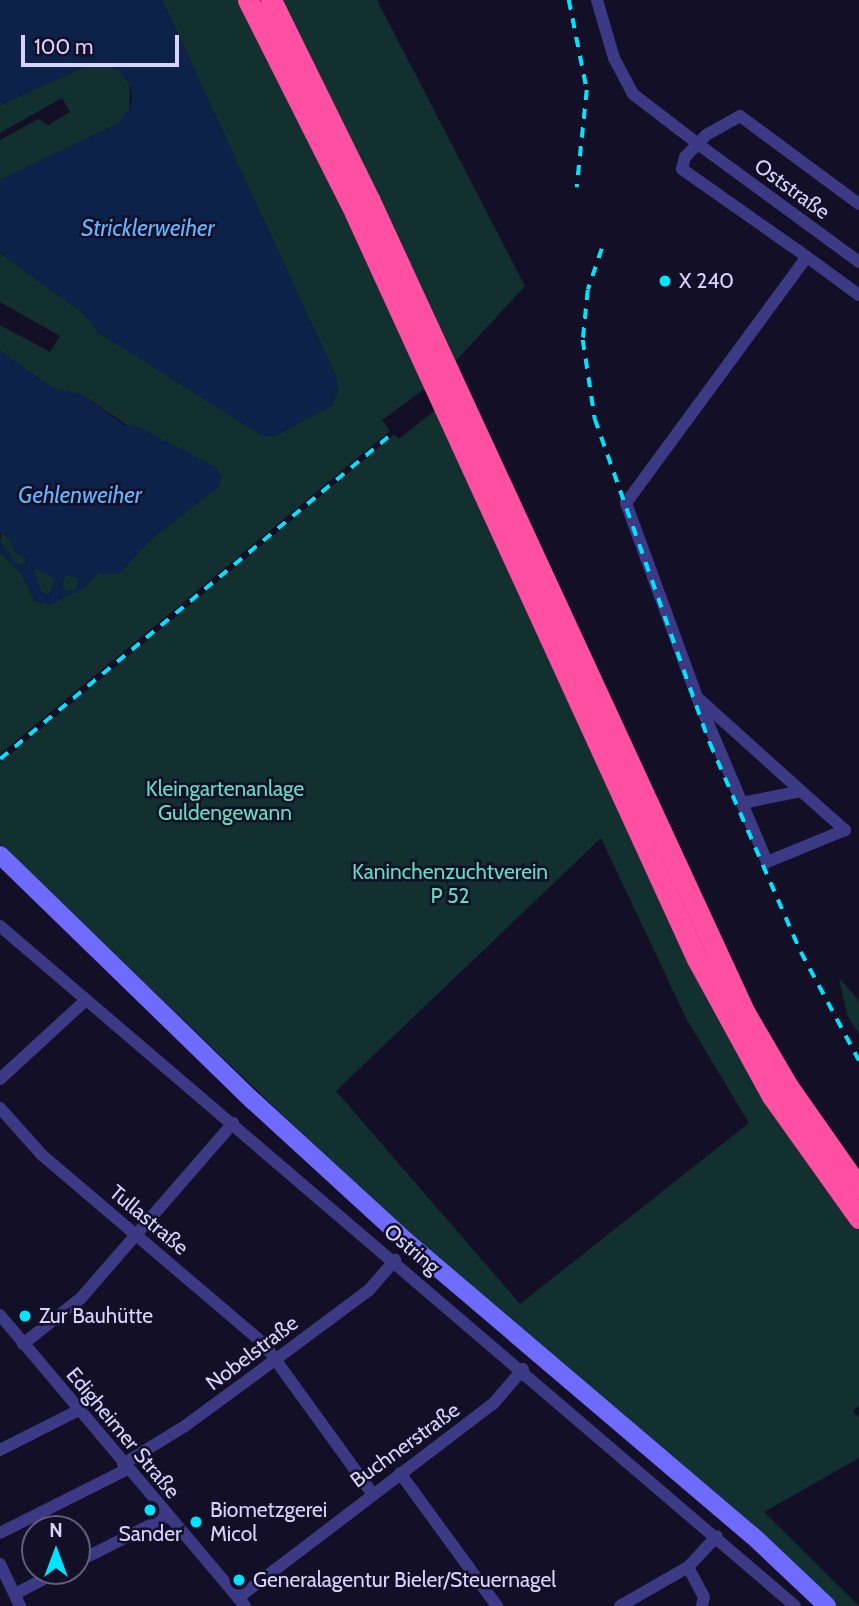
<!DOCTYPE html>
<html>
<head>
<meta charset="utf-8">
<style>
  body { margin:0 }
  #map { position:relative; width:859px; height:1606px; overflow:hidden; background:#130f26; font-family:Cabin,sans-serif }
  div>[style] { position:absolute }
  .green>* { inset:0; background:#12302f }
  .round { border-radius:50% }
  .water>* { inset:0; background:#0c2248 }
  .street>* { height:12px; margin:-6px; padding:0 6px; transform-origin:6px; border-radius:6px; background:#3d3a85 }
  .secondary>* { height:18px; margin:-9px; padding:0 9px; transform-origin:9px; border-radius:9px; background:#6f6bff }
  .highway>* { height:21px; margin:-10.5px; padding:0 10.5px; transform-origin:10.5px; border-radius:10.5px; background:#ff4fa3 }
  .rail>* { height:3.5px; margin-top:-1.75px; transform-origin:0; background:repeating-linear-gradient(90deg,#00e5ff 0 10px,transparent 0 19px) }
  .street-bridge>* { height:12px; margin:-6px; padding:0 6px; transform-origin:6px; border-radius:6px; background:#3d3a85 }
  .dots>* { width:19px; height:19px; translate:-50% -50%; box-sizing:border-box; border:4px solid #130f26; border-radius:50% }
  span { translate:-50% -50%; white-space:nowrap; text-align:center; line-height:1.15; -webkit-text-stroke:5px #130f26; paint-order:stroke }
  .street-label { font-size:21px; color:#d9d4ff }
  .poi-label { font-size:21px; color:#d9d4ff }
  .left { translate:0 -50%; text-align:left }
  .park-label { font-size:21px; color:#5fe0c0 }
  .water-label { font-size:23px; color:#62b6ff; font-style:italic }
  .north { position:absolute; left:21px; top:1515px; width:70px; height:70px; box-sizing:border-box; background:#130f26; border:2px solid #625e7d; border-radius:50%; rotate:0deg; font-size:19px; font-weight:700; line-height:28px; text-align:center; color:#d9d4ff }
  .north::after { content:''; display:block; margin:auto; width:24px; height:32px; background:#00e5ff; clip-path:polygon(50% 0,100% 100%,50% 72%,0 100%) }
  .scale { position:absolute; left:21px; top:35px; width:158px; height:32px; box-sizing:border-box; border:4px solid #d9d4ff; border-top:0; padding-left:9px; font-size:21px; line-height:24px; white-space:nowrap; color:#d9d4ff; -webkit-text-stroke:5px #130f26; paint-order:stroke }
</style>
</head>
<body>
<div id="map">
  <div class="green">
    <div style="clip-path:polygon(162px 0,241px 0,427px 387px,382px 420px,390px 431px,0 754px,0 552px,22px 575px,34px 600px,41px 603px,84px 588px,98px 573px,119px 574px,150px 540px,218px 487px,81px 394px,54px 389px,0 351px,0 325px,50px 352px,60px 336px,0 302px,0 253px,83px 313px,99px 333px,273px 437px,332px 405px,338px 391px,336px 377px)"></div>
    <div style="clip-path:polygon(278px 0,377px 0,525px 286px,453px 364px)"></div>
    <div style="clip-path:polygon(104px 65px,119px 70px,130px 84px,129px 110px,117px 124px,0 180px,0 140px,38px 119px,48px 125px,70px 112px,62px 98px,0 133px,0 105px,84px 67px)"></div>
    <div style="clip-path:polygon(evenodd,435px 410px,833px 1197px,859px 1229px,859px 1405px,853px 1411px,859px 1418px,859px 1458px,764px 1512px,859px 1606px,836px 1606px,787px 1557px,388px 1216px,0 844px,0 763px,394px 435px,399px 439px,435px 410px,601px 838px,686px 1018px,749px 1123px,520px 1304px,336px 1091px,601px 838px)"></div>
    <div style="clip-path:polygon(2px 532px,28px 559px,23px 566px,15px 563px,0 542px)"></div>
    <div style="clip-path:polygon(41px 569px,56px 579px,49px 595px,41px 592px,33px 574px,34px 568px)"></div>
    <div class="round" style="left:61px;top:574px;width:18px;height:18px"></div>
    <div style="clip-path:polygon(839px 978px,859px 1001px,859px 1034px,847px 1015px)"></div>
  </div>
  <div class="water">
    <div style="clip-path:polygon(0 0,162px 0,336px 377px,338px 391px,332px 405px,273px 437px,262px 436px,99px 333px,83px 313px,0 253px,0 180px,117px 124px,129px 110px,132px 99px,130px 84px,119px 70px,104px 65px,84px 67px,0 105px)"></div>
    <div style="clip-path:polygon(evenodd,0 351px,54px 389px,81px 394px,124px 425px,139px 427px,217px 468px,222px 477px,218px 487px,150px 540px,119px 574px,98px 573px,84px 588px,49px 605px,34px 600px,22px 575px,0 552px,0 542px,19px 566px,28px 560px,15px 552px,6px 534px,0 533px,0 351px,34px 568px,56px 579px,49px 595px,41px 592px,34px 568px,0 351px,65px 575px,76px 577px,79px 587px,69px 592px,62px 587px,65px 575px)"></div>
  </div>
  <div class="street">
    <div style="left:597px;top:0;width:60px;rotate:73.7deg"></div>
    <div style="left:702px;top:147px;width:195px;rotate:36.2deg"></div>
    <div style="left:807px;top:257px;width:64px;rotate:36.2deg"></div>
    <div style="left:700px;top:700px;width:136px;rotate:42deg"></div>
    <div style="left:742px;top:803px;width:60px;rotate:-11.5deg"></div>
    <div style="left:801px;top:791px;width:59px;rotate:41.6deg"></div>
    <div style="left:845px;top:830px;width:84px;rotate:157.7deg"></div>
    <div style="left:767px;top:862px;width:64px;rotate:-113deg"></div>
    <div style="left:742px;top:803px;width:115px;rotate:-113deg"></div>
    <div style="left:697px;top:697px;width:207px;rotate:-110.1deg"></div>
    <div style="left:626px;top:503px;width:305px;rotate:-53.7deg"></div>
    <div style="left:807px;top:257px;width:153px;rotate:-144.9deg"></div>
    <div style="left:682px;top:169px;width:12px;rotate:-76deg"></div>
    <div style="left:685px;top:157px;width:30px;rotate:-46deg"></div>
    <div style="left:706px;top:135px;width:39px;rotate:-29deg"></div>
    <div style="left:740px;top:116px;width:148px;rotate:36.5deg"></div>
    <div style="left:0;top:926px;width:1046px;rotate:40.54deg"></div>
    <div style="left:0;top:1079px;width:117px;rotate:-42.6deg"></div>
    <div style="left:0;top:1108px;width:63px;rotate:48.2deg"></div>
    <div style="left:42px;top:1155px;width:292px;rotate:40.4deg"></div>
    <div style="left:264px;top:1344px;width:184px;rotate:54.1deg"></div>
    <div style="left:0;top:1315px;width:380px;rotate:49.9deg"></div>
    <div style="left:23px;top:1344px;width:74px;rotate:-38.4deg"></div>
    <div style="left:81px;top:1298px;width:232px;rotate:-49deg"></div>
    <div style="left:0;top:1450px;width:89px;rotate:-26.9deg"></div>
    <div style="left:123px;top:1464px;width:73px;rotate:-31.5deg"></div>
    <div style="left:185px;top:1426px;width:112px;rotate:-36.3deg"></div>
    <div style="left:275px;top:1360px;width:117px;rotate:-36.7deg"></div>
    <div style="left:369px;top:1290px;width:40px;rotate:-49deg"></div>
    <div style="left:400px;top:1473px;width:165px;rotate:53.9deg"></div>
    <div style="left:0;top:1533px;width:143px;rotate:-26.6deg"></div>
    <div style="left:77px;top:1562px;width:102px;rotate:-26.8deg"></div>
    <div style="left:0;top:1564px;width:47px;rotate:64.5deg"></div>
    <div style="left:688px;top:1567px;width:34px;rotate:62deg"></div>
    <div style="left:704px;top:1597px;width:9px;rotate:103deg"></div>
    <div style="left:15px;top:1594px;width:50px;rotate:-27.6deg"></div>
    <div style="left:238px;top:1598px;width:320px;rotate:-37.3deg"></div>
    <div style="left:493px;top:1404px;width:46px;rotate:-49.4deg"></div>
    <div style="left:620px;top:1606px;width:78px;rotate:-29.8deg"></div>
    <div style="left:688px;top:1567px;width:42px;rotate:-46.9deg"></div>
  </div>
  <div class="secondary">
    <div style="left:0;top:855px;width:351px;rotate:44.2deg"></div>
    <div style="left:252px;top:1100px;width:209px;rotate:42.5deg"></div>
    <div style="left:406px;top:1241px;width:455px;rotate:40.4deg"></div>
    <div style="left:753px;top:1536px;width:102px;rotate:43.4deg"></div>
  </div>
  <div class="highway">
    <div style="left:248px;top:0;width:238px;rotate:63.3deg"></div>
    <div style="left:355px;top:213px;width:821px;rotate:65.37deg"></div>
    <div style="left:697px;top:959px;width:156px;rotate:61.3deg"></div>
    <div style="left:772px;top:1096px;width:150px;rotate:54.5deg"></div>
    <div style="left:271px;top:0;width:222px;rotate:63.8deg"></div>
    <div style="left:369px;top:199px;width:897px;rotate:65.21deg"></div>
    <div style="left:745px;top:1013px;width:83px;rotate:59.7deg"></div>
    <div style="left:787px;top:1085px;width:126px;rotate:55deg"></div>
  </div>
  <div class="rail">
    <div style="left:569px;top:0;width:92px;rotate:78.7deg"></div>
    <div style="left:587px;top:90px;width:98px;rotate:95.9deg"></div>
    <div style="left:602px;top:249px;width:43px;rotate:108.9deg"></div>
    <div style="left:588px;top:290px;width:50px;rotate:95.7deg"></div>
    <div style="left:583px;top:340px;width:80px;rotate:81.4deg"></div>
    <div style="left:595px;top:419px;width:344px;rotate:70.5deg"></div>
    <div style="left:710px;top:743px;width:228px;rotate:66.5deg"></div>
    <div style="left:801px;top:952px;width:123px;rotate:61.8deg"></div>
    <div style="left:0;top:759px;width:512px;rotate:-39.69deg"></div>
  </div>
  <div class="street-bridge">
    <div style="left:614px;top:58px;width:41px;rotate:62.2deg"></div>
    <div style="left:633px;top:94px;width:87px;rotate:37.5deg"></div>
  </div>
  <div class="dots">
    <div style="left:665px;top:281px;background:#00e5ff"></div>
    <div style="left:25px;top:1316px;background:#00e5ff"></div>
    <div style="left:150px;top:1510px;background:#00e5ff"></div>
    <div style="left:196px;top:1522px;background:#00e5ff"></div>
    <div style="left:239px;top:1580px;background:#00e5ff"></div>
  </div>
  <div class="street-label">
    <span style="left:792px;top:189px;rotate:36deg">Oststraße</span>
    <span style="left:149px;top:1220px;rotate:40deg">Tullastraße</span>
    <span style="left:412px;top:1249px;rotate:40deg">Ostring</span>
    <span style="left:252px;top:1353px;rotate:-37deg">Nobelstraße</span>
    <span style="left:123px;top:1433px;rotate:50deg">Edigheimer Straße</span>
    <span style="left:405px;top:1445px;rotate:-36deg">Buchnerstraße</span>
  </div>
  <div class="poi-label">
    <span class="left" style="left:679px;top:281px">X 240</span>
    <span class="left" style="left:39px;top:1316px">Zur Bauhütte</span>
    <span class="left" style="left:210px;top:1522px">Biometzgerei<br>Micol</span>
    <span style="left:150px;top:1534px">Sander</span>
    <span class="left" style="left:253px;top:1580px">Generalagentur Bieler/Steuernagel</span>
  </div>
  <div class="park-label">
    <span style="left:225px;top:801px">Kleingartenanlage<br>Guldengewann</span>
    <span style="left:450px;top:884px">Kaninchenzuchtverein<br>P 52</span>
  </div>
  <div class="water-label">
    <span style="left:148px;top:228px">Stricklerweiher</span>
    <span style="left:80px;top:495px">Gehlenweiher</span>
  </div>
  <div class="north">N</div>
  <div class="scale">100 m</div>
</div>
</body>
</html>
